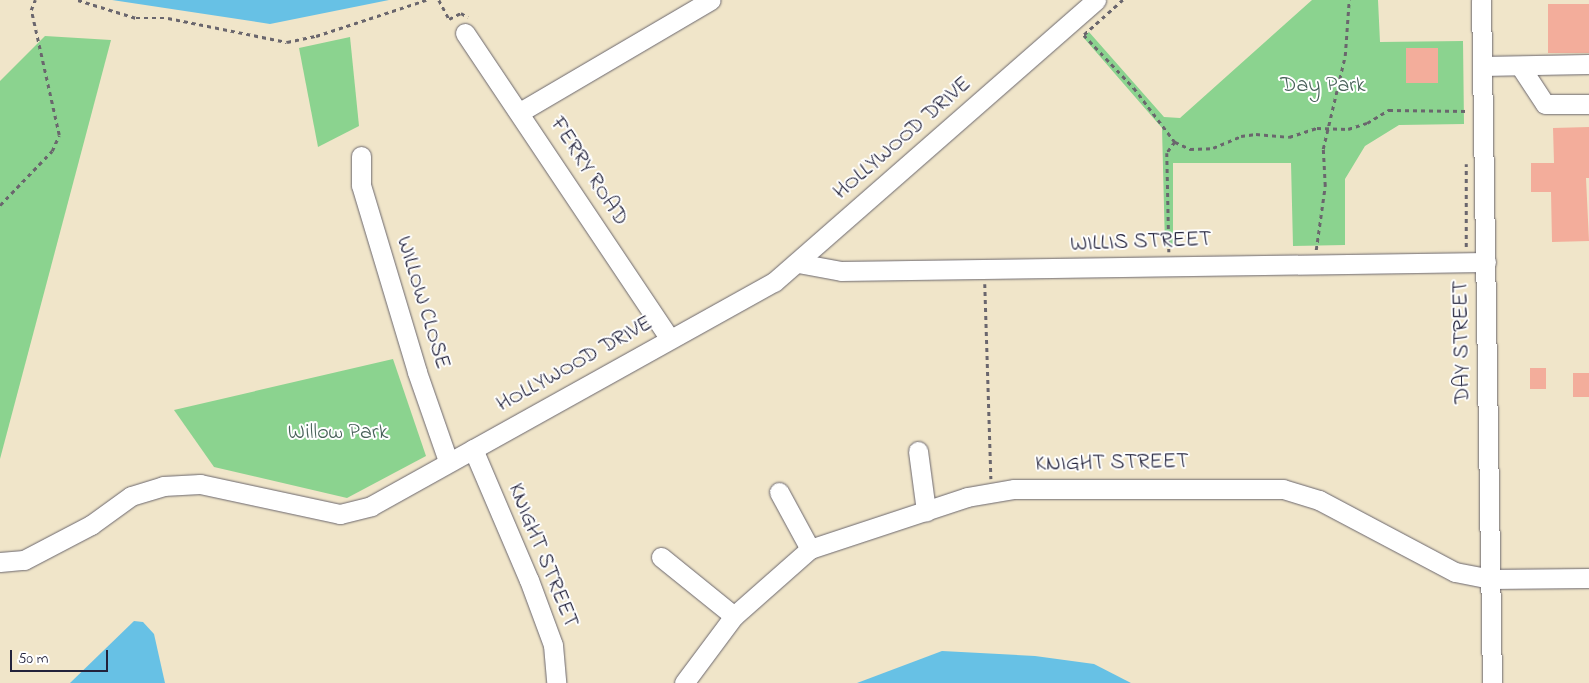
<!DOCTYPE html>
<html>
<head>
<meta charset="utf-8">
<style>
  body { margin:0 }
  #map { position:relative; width:1589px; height:683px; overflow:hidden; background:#f0e5c9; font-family:"Indie Flower",sans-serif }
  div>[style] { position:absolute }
  .green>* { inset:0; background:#8bd38f }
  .water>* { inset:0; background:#67c1e5 }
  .building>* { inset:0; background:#f3ad9b; transform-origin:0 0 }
  .path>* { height:2.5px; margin-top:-1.25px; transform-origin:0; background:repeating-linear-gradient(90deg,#6a666d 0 4px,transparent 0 8px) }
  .roads { filter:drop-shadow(0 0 1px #6a666d) drop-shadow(0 0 1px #6a666d) }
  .minor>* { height:19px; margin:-9.5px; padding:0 9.5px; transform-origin:9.5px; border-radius:9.5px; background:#fff }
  span { translate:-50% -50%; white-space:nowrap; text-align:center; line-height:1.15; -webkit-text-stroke:4px #fff; paint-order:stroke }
  .park-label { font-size:22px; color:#476058 }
  .street-label { font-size:22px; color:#22223b }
  .scale { position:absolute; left:10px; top:650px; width:98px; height:22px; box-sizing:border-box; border:2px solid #22223b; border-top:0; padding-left:6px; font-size:15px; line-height:18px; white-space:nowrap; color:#22223b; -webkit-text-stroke:4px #fff; paint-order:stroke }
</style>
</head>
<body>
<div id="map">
  <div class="green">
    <div style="clip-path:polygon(1312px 0,1378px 0,1380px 42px,1463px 41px,1464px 124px,1399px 125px,1365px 146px,1345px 179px,1345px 245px,1293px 246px,1291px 163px,1173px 163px,1173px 247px,1165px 247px,1162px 128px,1083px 37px,1089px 32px,1164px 117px,1180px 118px)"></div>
    <div style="clip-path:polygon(45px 36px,111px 40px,0 459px,0 81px)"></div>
    <div style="clip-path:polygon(350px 37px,359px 126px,318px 147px,299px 48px)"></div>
    <div style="clip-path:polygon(393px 359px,426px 456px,347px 498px,214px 467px,174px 410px)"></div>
  </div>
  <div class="water">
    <div style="clip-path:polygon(112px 0,389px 0,270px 24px)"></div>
    <div style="clip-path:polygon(134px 621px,143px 622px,154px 634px,165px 683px,70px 683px)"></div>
    <div style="clip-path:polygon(942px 651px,1035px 656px,1094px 664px,1131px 683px,857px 683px)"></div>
  </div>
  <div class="building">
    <div style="left:1589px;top:4px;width:49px;height:41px;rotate:90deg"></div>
    <div style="left:1406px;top:48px;width:32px;height:35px"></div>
    <div style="clip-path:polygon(1589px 127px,1589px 178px,1586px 178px,1589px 241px,1552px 242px,1551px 192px,1531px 192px,1531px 163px,1554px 163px,1553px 128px)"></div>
    <div style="left:1530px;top:368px;width:16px;height:21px"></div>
    <div style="left:1573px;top:373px;width:16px;height:24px"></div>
  </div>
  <div class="path">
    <div style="left:78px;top:0;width:61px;rotate:17.2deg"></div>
    <div style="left:136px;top:18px;width:32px"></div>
    <div style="left:168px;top:18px;width:121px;rotate:11.4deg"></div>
    <div style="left:287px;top:42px;width:30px;rotate:-12deg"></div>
    <div style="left:316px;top:36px;width:116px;rotate:-18.1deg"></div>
    <div style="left:439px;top:0;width:21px;rotate:62deg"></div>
    <div style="left:449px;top:19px;width:13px;rotate:-27deg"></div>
    <div style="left:461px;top:13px;width:8px;rotate:30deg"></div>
    <div style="left:1123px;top:0;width:52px;rotate:138.1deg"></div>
    <div style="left:1084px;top:35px;width:73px;rotate:46.7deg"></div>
    <div style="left:1134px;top:88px;width:68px;rotate:52.8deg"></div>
    <div style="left:1175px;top:142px;width:14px;rotate:126deg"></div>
    <div style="left:1167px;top:153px;width:99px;rotate:88.8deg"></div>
    <div style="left:1175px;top:142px;width:17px;rotate:25deg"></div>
    <div style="left:1190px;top:149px;width:23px;rotate:-2deg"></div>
    <div style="left:1213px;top:148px;width:30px;rotate:-23deg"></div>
    <div style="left:1241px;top:136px;width:15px;rotate:-8deg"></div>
    <div style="left:1256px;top:134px;width:33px;rotate:5deg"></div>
    <div style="left:1289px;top:137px;width:29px;rotate:-18deg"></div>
    <div style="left:1317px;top:128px;width:31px;rotate:2deg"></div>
    <div style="left:1348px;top:129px;width:20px;rotate:-18deg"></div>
    <div style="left:1367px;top:123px;width:26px;rotate:-31deg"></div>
    <div style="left:1389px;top:110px;width:79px;rotate:0.7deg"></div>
    <div style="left:0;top:205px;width:75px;rotate:-46.1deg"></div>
    <div style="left:52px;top:151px;width:17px;rotate:-66deg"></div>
    <div style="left:59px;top:135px;width:128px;rotate:-102.6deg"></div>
    <div style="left:31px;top:10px;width:11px;rotate:-68deg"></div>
    <div style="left:1466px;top:247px;width:83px;rotate:-90deg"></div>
    <div style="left:1316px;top:250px;width:65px;rotate:-82deg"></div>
    <div style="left:1325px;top:186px;width:37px;rotate:-93deg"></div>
    <div style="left:1323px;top:149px;width:96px;rotate:-76.7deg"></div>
    <div style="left:1345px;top:56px;width:56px;rotate:-85.9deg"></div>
    <div style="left:985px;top:284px;width:195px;rotate:88.2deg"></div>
  </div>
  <div class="roads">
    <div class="minor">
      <div style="left:1481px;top:0;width:683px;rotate:89.08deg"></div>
      <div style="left:465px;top:33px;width:368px;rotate:56.2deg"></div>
      <div style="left:1482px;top:66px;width:107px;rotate:-1.1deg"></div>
      <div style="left:1520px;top:66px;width:45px;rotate:56.7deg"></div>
      <div style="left:1545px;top:104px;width:44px"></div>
      <div style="left:520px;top:112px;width:221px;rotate:-30.4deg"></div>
      <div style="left:361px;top:156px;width:29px;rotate:90deg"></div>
      <div style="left:361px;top:185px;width:195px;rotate:73.3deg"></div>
      <div style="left:417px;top:372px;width:94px;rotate:70.8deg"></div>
      <div style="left:798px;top:263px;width:44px;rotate:10.5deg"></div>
      <div style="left:841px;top:271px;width:645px;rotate:-0.8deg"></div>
      <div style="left:473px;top:449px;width:142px;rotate:66.9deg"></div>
      <div style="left:529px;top:580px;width:69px;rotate:69.7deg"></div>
      <div style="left:553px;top:645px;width:38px;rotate:85deg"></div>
      <div style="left:918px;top:451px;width:61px;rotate:82.4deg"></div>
      <div style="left:779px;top:492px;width:65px;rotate:61.5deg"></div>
      <div style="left:661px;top:557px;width:94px;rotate:38.9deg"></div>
      <div style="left:0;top:562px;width:24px;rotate:-5deg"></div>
      <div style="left:24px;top:560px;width:76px;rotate:-27.6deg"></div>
      <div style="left:91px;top:525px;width:49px;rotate:-35.9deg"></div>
      <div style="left:131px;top:496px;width:34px;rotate:-17deg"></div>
      <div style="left:163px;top:486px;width:37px;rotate:-3deg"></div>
      <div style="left:200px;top:484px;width:143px;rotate:12.1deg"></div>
      <div style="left:340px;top:514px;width:32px;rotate:-14deg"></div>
      <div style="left:371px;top:506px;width:461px;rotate:-29.1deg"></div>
      <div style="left:774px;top:282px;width:428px;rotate:-41.2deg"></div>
      <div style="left:684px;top:683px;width:84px;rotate:-53.3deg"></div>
      <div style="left:734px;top:616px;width:101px;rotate:-41.4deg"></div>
      <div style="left:810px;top:549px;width:165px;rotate:-18.3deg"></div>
      <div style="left:967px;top:497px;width:48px;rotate:-9.7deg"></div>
      <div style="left:1014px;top:489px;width:269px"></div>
      <div style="left:1283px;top:489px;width:38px;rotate:17deg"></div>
      <div style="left:1319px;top:500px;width:154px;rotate:27.9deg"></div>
      <div style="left:1455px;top:572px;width:36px;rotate:11deg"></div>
      <div style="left:1490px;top:579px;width:99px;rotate:-0.6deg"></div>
    </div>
  </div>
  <div class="park-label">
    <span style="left:1323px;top:87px">Day Park</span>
    <span style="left:338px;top:434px">Willow Park</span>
  </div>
  <div class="street-label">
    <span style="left:903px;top:139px;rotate:-41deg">HOLLYWOOD DRIVE</span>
    <span style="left:588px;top:172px;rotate:57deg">FERRY ROAD</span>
    <span style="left:1141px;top:243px;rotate:-2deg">WILLIS STREET</span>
    <span style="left:422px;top:303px;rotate:73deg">WILLOW CLOSE</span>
    <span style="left:1463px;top:342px;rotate:-91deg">DAY STREET</span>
    <span style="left:575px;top:365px;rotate:-29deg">HOLLYWOOD DRIVE</span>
    <span style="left:1112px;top:464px;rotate:-1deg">KNIGHT STREET</span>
    <span style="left:542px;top:556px;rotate:68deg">KNIGHT STREET</span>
  </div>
  <div class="scale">50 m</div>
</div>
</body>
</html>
